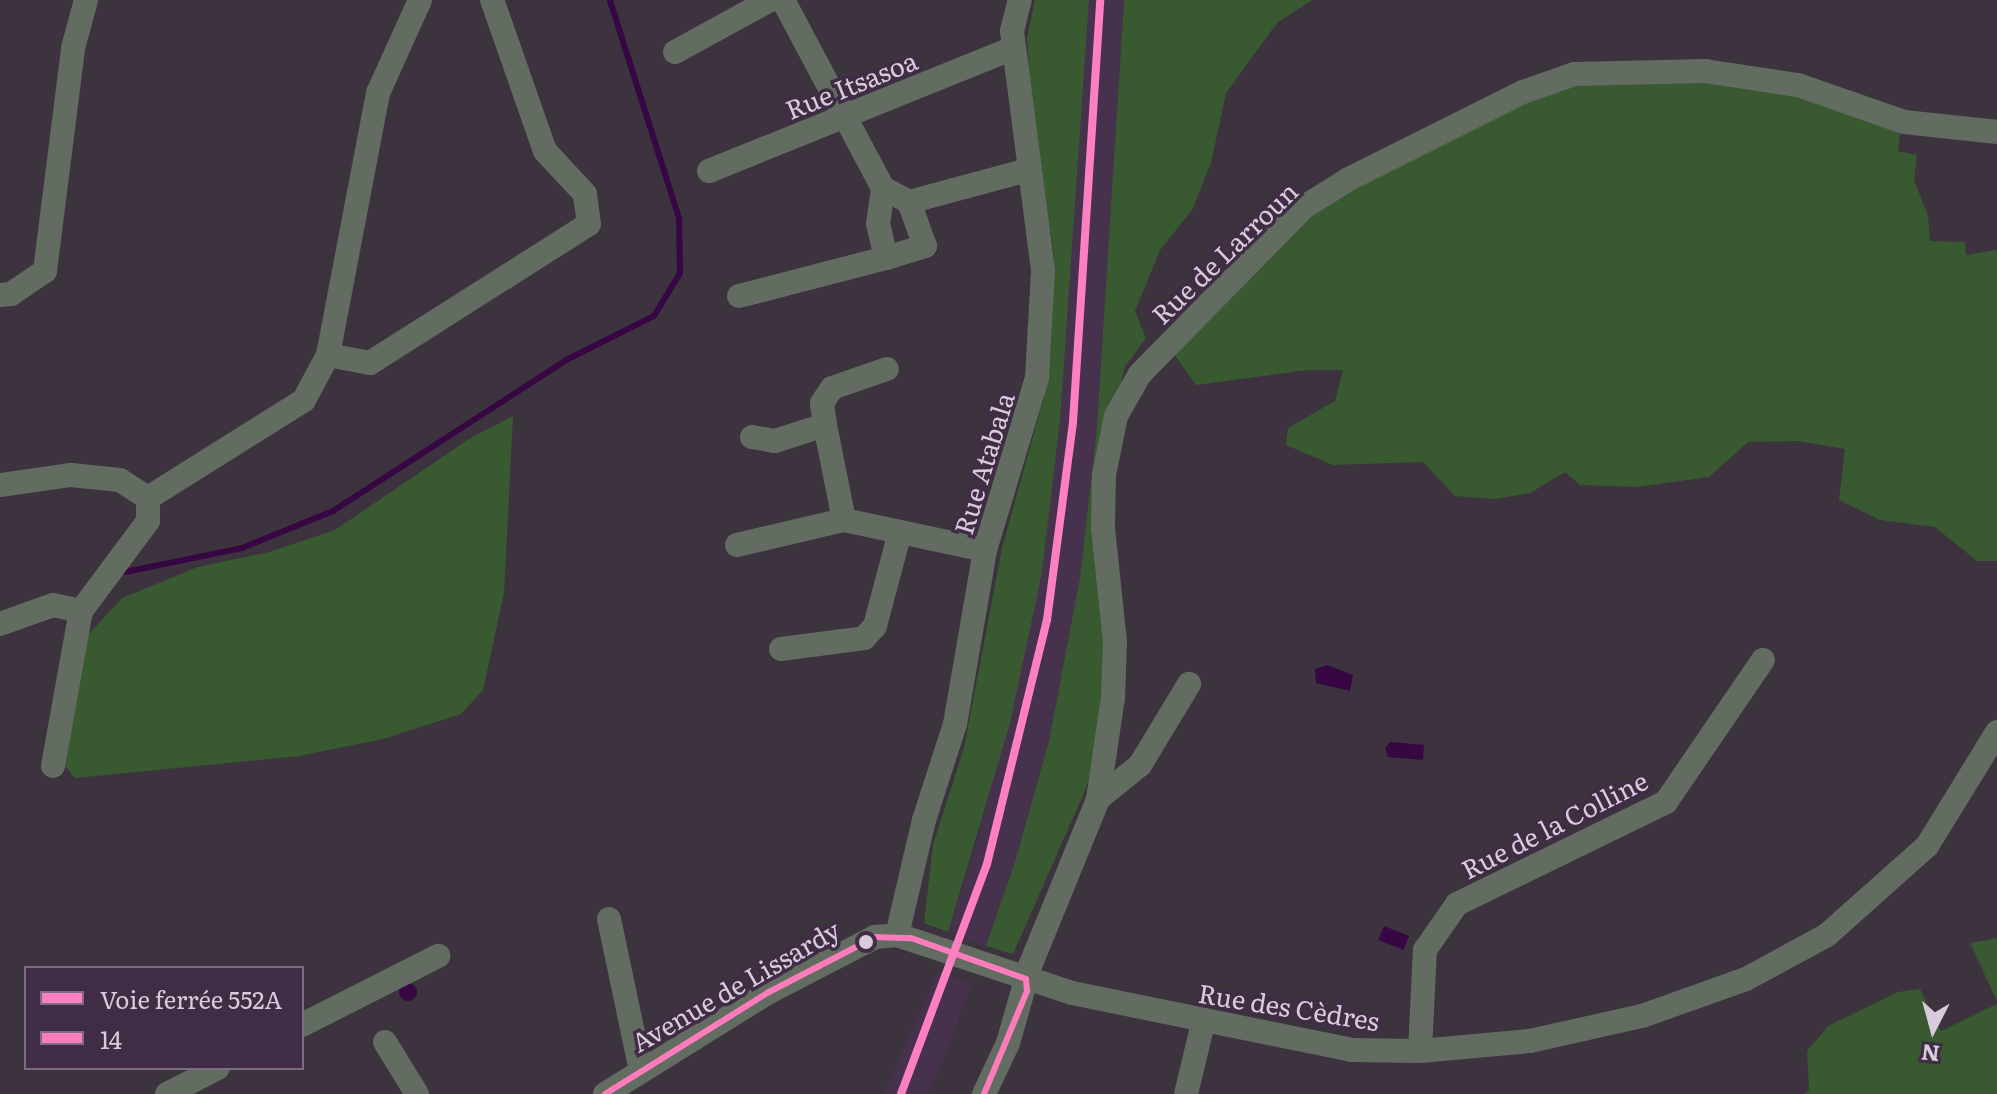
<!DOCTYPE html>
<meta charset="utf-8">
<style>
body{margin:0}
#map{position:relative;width:1997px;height:1094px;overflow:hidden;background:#3c333f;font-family:Literata,serif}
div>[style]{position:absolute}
.built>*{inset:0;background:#47324e}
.green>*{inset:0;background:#395a31}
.water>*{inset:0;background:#370744;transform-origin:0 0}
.round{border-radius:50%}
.stream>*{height:6px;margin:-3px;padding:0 3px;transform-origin:3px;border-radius:3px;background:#370744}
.minor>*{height:24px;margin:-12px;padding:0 12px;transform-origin:12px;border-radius:12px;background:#626c61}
.bus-1>*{height:6px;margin:-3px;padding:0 3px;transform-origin:3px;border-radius:3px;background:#fe7cbc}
.rail-1>*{height:8px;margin:-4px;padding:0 4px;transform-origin:4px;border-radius:4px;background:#ff80c2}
.dots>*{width:22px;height:22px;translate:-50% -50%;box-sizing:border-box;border:4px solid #402d45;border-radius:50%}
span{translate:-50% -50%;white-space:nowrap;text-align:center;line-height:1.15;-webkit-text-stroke:7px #402d45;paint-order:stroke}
.street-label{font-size:26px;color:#d8ccdc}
.legend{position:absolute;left:24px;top:966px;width:280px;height:104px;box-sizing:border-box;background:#402d45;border:2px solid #7d6d81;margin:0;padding:10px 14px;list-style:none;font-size:24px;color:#d8ccdc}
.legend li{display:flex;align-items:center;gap:16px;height:40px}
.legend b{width:40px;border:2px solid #7d6d81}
.north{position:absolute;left:1893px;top:990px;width:80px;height:80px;-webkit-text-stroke:6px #402d45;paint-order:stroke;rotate:186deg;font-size:22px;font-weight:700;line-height:32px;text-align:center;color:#d8ccdc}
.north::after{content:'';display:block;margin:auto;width:28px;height:36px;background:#d8ccdc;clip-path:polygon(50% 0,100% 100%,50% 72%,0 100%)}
</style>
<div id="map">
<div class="built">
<i style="clip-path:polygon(1089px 0,1124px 0,1097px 428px,1080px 578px,1049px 741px,1016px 859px,986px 946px,948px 932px,976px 846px,1042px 572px,1060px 421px)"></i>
<i style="clip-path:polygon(938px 971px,972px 984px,940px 1068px,928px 1094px,884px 1094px)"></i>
</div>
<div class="green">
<i style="clip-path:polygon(1035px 0,1089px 0,1060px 421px,1042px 572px,1010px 723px,948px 932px,924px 923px,933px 845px,964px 748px,1002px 548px,1043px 401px,1051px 351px,1054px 254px,1031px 115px,1027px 38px)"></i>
<i style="clip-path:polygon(1124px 0,1312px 0,1277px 23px,1226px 93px,1211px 163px,1192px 210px,1160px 250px,1135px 311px,1146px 338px,1124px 368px,1104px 475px,1113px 698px,1086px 788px,1013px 954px,986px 946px,1016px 859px,1049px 741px,1080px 578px,1097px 428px)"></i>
<i style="clip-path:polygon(1705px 71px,1883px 117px,1900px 135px,1898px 151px,1917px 155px,1914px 180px,1928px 216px,1930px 241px,1965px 242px,1966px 255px,1997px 250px,1997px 561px,1977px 561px,1935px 527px,1880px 520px,1839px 500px,1845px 449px,1798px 441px,1748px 442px,1709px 477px,1637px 487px,1580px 485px,1565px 472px,1530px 493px,1495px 499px,1455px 496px,1423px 462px,1333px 465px,1286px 445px,1288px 428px,1335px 401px,1343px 370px,1307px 370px,1196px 385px,1168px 346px,1304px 207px,1574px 74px)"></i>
<i style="clip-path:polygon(513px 416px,504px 593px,483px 690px,461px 714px,383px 739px,299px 756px,75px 778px,65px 766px,86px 637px,122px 598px,198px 567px,269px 552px,335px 530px,469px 439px)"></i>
<i style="clip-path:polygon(1997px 938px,1997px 1001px,1970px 943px)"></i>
<i style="clip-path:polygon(1920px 989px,1941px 1031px,1997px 1004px,1997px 1094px,1804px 1094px,1809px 1090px,1807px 1051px,1828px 1026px,1898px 992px)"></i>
</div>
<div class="water">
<i style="clip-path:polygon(1327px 665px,1353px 675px,1350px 691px,1316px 683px,1315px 669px)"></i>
<i style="clip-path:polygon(1390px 742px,1424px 745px,1423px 760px,1388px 757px,1385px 748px)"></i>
<i style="left:1384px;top:926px;width:27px;height:15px;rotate:22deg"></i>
<i class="round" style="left:399px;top:983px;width:18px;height:18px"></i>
</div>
<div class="stream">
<i style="left:125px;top:572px;width:119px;rotate:-11.6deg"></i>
<i style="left:242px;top:548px;width:98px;rotate:-22.1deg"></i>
<i style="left:333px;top:511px;width:278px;rotate:-32.9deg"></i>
<i style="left:566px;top:360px;width:98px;rotate:-26.6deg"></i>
<i style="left:654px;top:316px;width:50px;rotate:-58.8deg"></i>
<i style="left:680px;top:273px;width:55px;rotate:-91deg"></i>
<i style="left:679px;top:218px;width:229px;rotate:-107.6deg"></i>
</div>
<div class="minor">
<i style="left:783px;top:0;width:213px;rotate:62deg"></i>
<i style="left:675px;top:52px;width:108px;rotate:-28.7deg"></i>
<i style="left:709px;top:171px;width:328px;rotate:-22deg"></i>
<i style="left:886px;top:258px;width:41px;rotate:-17.1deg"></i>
<i style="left:925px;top:246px;width:47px;rotate:-110deg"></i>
<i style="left:0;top:295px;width:11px;rotate:-5deg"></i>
<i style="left:11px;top:294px;width:41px;rotate:-34.1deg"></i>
<i style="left:45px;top:271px;width:225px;rotate:-82.8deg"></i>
<i style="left:73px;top:48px;width:50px;rotate:-74.8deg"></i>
<i style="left:739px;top:296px;width:152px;rotate:-14.5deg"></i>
<i style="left:886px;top:258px;width:35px;rotate:-103deg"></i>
<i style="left:878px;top:224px;width:36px;rotate:-82deg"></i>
<i style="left:883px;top:188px;width:30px;rotate:28deg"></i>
<i style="left:909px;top:202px;width:123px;rotate:-15.1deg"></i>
<i style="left:328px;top:355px;width:43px;rotate:10.8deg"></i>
<i style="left:370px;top:363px;width:259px;rotate:-32.4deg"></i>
<i style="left:589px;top:224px;width:30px;rotate:-98deg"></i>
<i style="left:585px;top:194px;width:59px;rotate:-132.9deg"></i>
<i style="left:545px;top:151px;width:160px;rotate:-109.3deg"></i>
<i style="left:825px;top:425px;width:97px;rotate:78.7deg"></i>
<i style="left:752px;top:437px;width:23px;rotate:10deg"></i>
<i style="left:775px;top:441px;width:52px;rotate:-17.7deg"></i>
<i style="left:825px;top:425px;width:22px;rotate:-98deg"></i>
<i style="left:822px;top:403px;width:18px;rotate:-56deg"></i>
<i style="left:832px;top:388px;width:58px;rotate:-19.1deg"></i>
<i style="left:0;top:485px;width:72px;rotate:-8deg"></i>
<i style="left:71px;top:475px;width:49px;rotate:5.8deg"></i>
<i style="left:120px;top:480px;width:33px;rotate:33deg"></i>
<i style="left:148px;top:498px;width:184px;rotate:-32.1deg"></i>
<i style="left:304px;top:400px;width:51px;rotate:-61.9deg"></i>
<i style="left:328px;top:355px;width:267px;rotate:-79.2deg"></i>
<i style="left:378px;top:93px;width:102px;rotate:-65.7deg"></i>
<i style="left:737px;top:545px;width:110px;rotate:-13.2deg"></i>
<i style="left:844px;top:520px;width:144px;rotate:12deg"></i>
<i style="left:0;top:624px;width:56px;rotate:-19.7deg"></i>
<i style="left:53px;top:605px;width:29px;rotate:12deg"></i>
<i style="left:781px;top:649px;width:84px;rotate:-7.5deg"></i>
<i style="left:864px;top:638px;width:16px;rotate:-47deg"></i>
<i style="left:875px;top:626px;width:97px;rotate:-75.1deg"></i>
<i style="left:53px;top:766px;width:158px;rotate:-79.8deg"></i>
<i style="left:81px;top:611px;width:112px;rotate:-53.3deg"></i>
<i style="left:148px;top:521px;width:23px;rotate:-90deg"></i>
<i style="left:1098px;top:799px;width:54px;rotate:-39deg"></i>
<i style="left:1140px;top:765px;width:95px;rotate:-58.8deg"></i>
<i style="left:609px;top:919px;width:155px;rotate:78.1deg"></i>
<i style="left:897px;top:935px;width:118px;rotate:-76.8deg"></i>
<i style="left:924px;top:820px;width:101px;rotate:-72.1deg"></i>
<i style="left:955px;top:724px;width:177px;rotate:-80.2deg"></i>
<i style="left:985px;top:550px;width:180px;rotate:-73.2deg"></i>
<i style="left:1037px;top:378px;width:108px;rotate:-86.8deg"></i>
<i style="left:1043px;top:270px;width:241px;rotate:-97.4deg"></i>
<i style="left:1012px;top:31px;width:32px;rotate:-76deg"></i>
<i style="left:302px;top:1025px;width:153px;rotate:-26.9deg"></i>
<i style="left:385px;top:1042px;width:61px;rotate:58.4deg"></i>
<i style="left:1420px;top:1051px;width:101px;rotate:-87.2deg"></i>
<i style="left:1425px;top:950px;width:56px;rotate:-55.2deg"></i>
<i style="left:1457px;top:904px;width:233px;rotate:-26deg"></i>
<i style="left:1666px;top:802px;width:172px;rotate:-55.7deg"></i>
<i style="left:167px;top:1094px;width:57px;rotate:-27deg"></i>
<i style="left:605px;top:1094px;width:193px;rotate:-31.9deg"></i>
<i style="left:769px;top:992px;width:119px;rotate:-27.4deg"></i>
<i style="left:875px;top:937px;width:22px;rotate:-5deg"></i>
<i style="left:897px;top:935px;width:184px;rotate:18.3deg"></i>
<i style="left:1072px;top:993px;width:285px;rotate:11.5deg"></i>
<i style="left:1351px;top:1050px;width:69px;rotate:0.8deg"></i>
<i style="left:1420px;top:1051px;width:110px;rotate:-5.2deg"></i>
<i style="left:1530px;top:1041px;width:115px;rotate:-12.6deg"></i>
<i style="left:1642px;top:1016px;width:110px;rotate:-19.6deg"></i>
<i style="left:1746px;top:979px;width:92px;rotate:-28.5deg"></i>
<i style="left:1827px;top:935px;width:134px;rotate:-41.7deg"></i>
<i style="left:1927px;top:846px;width:134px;rotate:-58.4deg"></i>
<i style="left:984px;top:1094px;width:56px;rotate:-64.8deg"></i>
<i style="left:1008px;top:1043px;width:80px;rotate:-74.1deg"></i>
<i style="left:1030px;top:966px;width:180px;rotate:-67.8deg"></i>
<i style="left:1098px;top:799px;width:102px;rotate:-81.6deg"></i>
<i style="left:1113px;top:698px;width:56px;rotate:-88deg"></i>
<i style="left:1115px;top:642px;width:116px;rotate:-96deg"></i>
<i style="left:1103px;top:527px;width:52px;rotate:-88.9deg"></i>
<i style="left:1104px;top:475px;width:60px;rotate:-78.5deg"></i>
<i style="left:1116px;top:416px;width:48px;rotate:-60.3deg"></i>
<i style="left:1140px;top:374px;width:234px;rotate:-45.5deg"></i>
<i style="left:1304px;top:207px;width:53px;rotate:-31.9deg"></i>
<i style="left:1349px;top:179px;width:195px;rotate:-26.6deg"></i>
<i style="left:1523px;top:92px;width:54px;rotate:-19.4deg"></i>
<i style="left:1574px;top:74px;width:131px;rotate:-1.3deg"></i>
<i style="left:1705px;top:71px;width:94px;rotate:8.6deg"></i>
<i style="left:1798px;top:85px;width:112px;rotate:19.2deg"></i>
<i style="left:1904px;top:122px;width:94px;rotate:6.1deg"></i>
<i style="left:1186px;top:1094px;width:73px;rotate:-76.5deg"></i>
</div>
<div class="bus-1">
<i style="left:605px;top:1094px;width:193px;rotate:-31.9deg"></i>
<i style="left:769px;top:992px;width:119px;rotate:-27.4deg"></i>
<i style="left:875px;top:937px;width:36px;rotate:2deg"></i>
<i style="left:911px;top:938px;width:122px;rotate:19.6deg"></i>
<i style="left:984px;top:1094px;width:112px;rotate:-67.3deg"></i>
<i style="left:1027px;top:991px;width:12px;rotate:-95deg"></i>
</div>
<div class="rail-1">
<i style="left:901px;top:1094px;width:246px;rotate:-69.5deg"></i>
<i style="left:987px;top:864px;width:251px;rotate:-76.2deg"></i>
<i style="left:1047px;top:620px;width:200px;rotate:-82.5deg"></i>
<i style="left:1073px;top:422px;width:423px;rotate:-86.3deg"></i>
</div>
<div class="dots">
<i style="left:866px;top:942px;background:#d8ccdc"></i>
</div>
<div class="street-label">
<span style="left:851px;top:84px;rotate:-22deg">Rue Itsasoa</span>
<span style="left:1224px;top:252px;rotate:-44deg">Rue de Larroun</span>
<span style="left:983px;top:463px;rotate:-73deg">Rue Atabala</span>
<span style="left:1554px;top:824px;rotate:-27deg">Rue de la Colline</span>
<span style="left:735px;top:985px;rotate:-30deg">Avenue de Lissardy</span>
<span style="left:1289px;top:1006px;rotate:9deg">Rue des Cèdres</span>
</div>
<ul class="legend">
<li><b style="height:10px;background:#ff80c2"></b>Voie ferrée 552A</li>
<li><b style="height:10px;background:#fe7cbc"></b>14</li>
</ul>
<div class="north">N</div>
</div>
